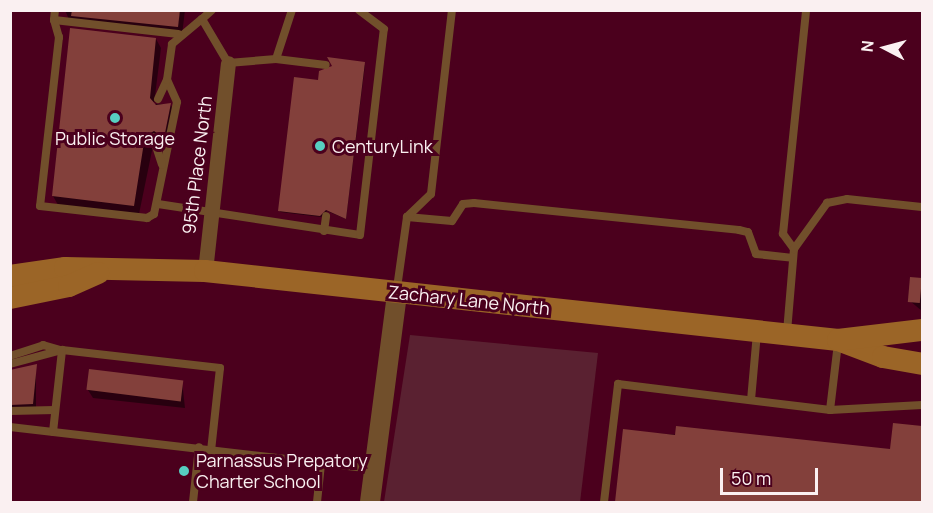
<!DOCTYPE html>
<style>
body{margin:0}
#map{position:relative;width:933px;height:513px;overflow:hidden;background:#4b001d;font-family:Manrope,sans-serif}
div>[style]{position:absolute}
.green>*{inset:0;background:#5a2131}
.shadow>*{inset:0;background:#0007}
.building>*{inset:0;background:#83403b;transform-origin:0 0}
.service>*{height:8px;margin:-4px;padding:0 4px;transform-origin:4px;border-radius:4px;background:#714f2b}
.minor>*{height:15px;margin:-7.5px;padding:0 7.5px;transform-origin:7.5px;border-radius:7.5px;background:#714f2b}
.tertiary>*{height:20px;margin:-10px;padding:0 10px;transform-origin:10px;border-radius:10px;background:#714f2b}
.secondary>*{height:22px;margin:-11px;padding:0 11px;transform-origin:11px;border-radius:11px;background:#9b6527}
.dots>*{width:16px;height:16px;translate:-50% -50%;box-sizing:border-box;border:3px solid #4b001d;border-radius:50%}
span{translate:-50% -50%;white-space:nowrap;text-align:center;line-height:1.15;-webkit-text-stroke:6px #4b001d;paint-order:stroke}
.poi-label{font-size:18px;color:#faf0f1}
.left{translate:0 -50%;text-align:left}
.street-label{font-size:18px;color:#faf0f1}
.frame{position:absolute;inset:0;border:12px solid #faf0f1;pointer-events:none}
.north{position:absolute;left:855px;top:18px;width:60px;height:60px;-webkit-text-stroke:4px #4b001d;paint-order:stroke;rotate:276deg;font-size:16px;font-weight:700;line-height:24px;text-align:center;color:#faf0f1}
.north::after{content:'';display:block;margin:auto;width:21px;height:27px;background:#faf0f1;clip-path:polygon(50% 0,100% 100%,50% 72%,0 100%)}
.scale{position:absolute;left:720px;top:468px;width:98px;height:27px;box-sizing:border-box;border:3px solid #faf0f1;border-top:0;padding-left:8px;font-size:18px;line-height:21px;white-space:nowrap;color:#faf0f1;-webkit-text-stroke:4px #4b001d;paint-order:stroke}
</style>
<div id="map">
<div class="green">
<i style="clip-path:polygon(410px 335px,598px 353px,580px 502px,384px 502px)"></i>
</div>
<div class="shadow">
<i style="clip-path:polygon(65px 10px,185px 10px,182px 35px,70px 22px)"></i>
<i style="clip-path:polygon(156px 39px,161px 48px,154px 104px,170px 104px,175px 113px,168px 146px,154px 141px,139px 214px,58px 205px,53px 196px)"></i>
<i style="clip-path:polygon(365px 65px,346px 219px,327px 211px,321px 217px,280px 212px,319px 82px)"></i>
<i style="clip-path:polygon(912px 279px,922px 280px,922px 311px,910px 301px)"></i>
<i style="clip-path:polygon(36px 366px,36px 411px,10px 410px,10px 372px)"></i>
<i style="clip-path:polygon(182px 381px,185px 408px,93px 398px,88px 390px)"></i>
<i style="clip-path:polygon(894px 425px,922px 427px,922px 502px,616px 502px,624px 431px,891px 450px)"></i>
</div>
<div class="building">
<i style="clip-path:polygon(72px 10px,180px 10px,178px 27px,71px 16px)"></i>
<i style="clip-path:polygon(70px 28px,156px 38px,150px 98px,156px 105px,171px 103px,164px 138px,154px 131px,145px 136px,134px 206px,52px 196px)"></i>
<i style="clip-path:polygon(327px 57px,365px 62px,346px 219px,326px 210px,320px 216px,278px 211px,294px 77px,318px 80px,319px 71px,332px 66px)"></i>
<i style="left:910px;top:277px;width:12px;height:25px;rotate:5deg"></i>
<i style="clip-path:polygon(37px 364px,33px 404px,10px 405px,10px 370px)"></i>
<i style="left:89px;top:369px;width:95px;height:21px;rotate:7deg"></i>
<i style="clip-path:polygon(893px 423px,922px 426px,922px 502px,615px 502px,623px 429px,675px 435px,676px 426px,890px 449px)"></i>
</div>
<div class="service">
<i style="left:55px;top:10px;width:10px;rotate:96deg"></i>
<i style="left:54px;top:20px;width:125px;rotate:6.4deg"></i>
<i style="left:212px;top:10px;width:13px;rotate:138deg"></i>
<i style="left:202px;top:19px;width:51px;rotate:59.4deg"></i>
<i style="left:228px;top:63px;width:48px;rotate:-4.8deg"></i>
<i style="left:276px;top:59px;width:50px;rotate:6.8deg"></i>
<i style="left:54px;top:20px;width:18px;rotate:74deg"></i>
<i style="left:59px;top:37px;width:170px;rotate:96.4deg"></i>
<i style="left:40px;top:206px;width:108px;rotate:6.4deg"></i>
<i style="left:147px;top:218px;width:8px;rotate:-30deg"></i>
<i style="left:154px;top:214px;width:114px;rotate:-78.4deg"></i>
<i style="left:177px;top:102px;width:24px;rotate:-114deg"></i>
<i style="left:276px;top:59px;width:52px;rotate:-71.9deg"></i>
<i style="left:158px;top:99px;width:21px;rotate:-65deg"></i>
<i style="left:167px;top:80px;width:36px;rotate:-82deg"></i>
<i style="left:172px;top:44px;width:39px;rotate:-40deg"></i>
<i style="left:153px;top:137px;width:29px;rotate:72deg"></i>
<i style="left:158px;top:204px;width:204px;rotate:8.7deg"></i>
<i style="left:360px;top:235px;width:207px;rotate:-83.4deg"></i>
<i style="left:384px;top:29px;width:31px;rotate:-143deg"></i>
<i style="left:407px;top:217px;width:45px;rotate:5.1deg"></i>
<i style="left:452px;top:221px;width:20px;rotate:-57deg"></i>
<i style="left:463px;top:204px;width:11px;rotate:-5deg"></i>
<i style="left:474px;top:203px;width:266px;rotate:5.8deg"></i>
<i style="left:739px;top:230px;width:9px;rotate:13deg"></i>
<i style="left:748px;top:232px;width:23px;rotate:70deg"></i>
<i style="left:756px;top:254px;width:37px;rotate:6deg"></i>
<i style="left:324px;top:231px;width:15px;rotate:-82deg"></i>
<i style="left:794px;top:249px;width:19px;rotate:-126deg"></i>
<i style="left:783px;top:234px;width:225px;rotate:-84.1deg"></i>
<i style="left:397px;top:288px;width:72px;rotate:-82deg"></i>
<i style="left:407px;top:217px;width:33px;rotate:-44deg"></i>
<i style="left:431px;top:194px;width:185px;rotate:-83.5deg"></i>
<i style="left:787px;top:332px;width:83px;rotate:-85.2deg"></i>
<i style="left:794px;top:249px;width:57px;rotate:-54.3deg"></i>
<i style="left:827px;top:203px;width:20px;rotate:-11deg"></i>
<i style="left:847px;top:199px;width:75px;rotate:6.1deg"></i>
<i style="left:10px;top:356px;width:35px;rotate:-18deg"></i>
<i style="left:43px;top:345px;width:19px;rotate:16deg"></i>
<i style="left:10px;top:364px;width:54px;rotate:-15.1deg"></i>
<i style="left:62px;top:350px;width:159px;rotate:6.5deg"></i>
<i style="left:220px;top:368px;width:83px;rotate:96.2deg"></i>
<i style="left:751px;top:400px;width:67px;rotate:-84.9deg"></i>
<i style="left:830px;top:410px;width:67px;rotate:-83.2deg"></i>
<i style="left:10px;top:411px;width:45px;rotate:-1.3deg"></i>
<i style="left:10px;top:427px;width:366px;rotate:6.6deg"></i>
<i style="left:53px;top:432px;width:82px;rotate:-83.7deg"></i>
<i style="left:193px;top:502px;width:55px;rotate:-83.8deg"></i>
<i style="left:317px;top:502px;width:39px;rotate:-84deg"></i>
<i style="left:604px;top:502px;width:119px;rotate:-83.2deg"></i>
<i style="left:618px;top:384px;width:214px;rotate:7deg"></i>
<i style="left:830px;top:410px;width:92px;rotate:-3.1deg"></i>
</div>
<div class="minor">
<i style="left:205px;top:271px;width:209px;rotate:-83.7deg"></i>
</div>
<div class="tertiary">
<i style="left:370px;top:502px;width:211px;rotate:-82.6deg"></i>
</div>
<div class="secondary">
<i style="left:10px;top:276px;width:56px;rotate:-8.3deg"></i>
<i style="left:65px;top:268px;width:140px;rotate:1.2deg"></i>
<i style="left:205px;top:271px;width:637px;rotate:6.22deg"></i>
<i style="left:838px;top:340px;width:48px;rotate:20.7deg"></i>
<i style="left:883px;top:357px;width:40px;rotate:10deg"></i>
<i style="left:10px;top:298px;width:60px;rotate:-11.5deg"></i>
<i style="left:69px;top:286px;width:32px;rotate:-24deg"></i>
<i style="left:838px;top:340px;width:85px;rotate:-6.8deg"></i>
</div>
<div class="dots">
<i style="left:115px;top:118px;background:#57cec1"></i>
<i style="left:320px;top:146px;background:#57cec1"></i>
<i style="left:184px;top:471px;background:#57cec1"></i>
</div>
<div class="poi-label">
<span style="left:115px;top:138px">Public Storage</span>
<span class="left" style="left:332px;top:146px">CenturyLink</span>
<span class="left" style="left:196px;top:471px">Parnassus Prepatory<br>Charter School</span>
</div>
<div class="street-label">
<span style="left:197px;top:165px;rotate:-83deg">95th Place North</span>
<span style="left:469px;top:300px;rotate:6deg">Zachary Lane North</span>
</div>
<div class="frame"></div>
<div class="north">N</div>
<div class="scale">50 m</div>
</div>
